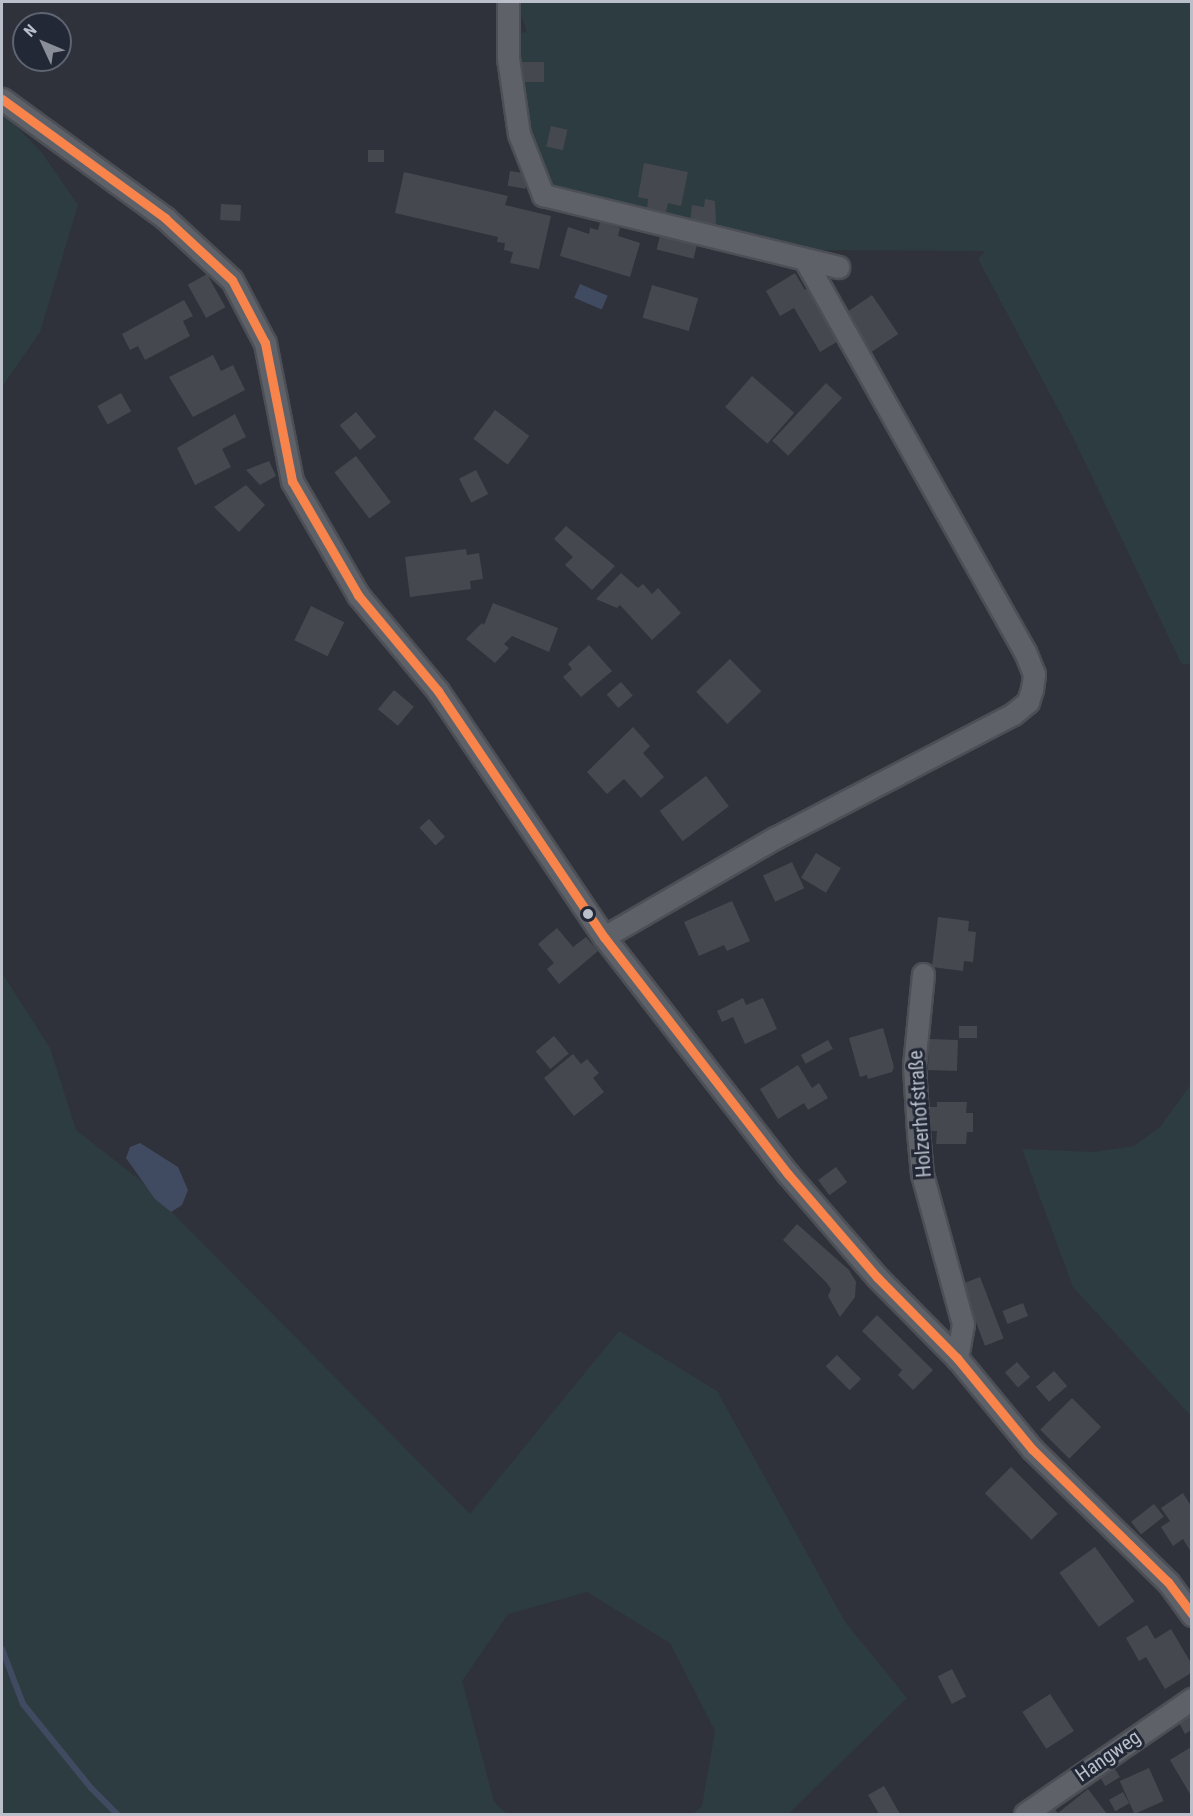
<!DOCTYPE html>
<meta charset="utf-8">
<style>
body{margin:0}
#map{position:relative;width:1193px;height:1816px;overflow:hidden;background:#2f323a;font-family:"Roboto Condensed",sans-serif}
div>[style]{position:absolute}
.green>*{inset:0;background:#2d3c40}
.water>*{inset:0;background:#404b62;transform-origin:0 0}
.stream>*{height:6px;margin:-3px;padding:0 3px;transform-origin:3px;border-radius:3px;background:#404b62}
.building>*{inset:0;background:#45484f;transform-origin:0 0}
.roads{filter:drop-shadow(2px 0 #4c4f55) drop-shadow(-2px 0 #4c4f55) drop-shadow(0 2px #4c4f55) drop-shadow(0 -2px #4c4f55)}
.minor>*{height:21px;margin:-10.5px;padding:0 10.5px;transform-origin:10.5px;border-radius:10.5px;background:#5f6168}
.bus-1>*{height:9px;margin:-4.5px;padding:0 4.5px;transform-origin:4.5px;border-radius:4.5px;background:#f8844c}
.dots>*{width:16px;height:16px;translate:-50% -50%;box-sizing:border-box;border:3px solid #222835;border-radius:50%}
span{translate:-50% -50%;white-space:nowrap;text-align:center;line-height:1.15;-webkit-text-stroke:6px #222835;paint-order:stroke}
.street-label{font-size:20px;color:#babfca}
.frame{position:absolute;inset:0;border:3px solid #babfca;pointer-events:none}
.north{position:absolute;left:12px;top:12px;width:60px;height:60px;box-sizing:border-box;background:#222835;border:2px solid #5f6471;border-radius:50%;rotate:314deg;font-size:16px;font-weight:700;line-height:24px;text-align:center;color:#babfca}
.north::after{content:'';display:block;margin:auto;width:21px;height:27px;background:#898e98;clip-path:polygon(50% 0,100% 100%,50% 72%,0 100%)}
</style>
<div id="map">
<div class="green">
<i style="clip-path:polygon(517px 2px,1191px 2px,1191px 663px,1182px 665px,1073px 437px,978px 259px,985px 251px,816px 250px,559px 192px,542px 177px,526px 147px,511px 34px,527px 32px)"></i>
<i style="clip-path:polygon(2px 111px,42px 153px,78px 205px,40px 332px,2px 387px)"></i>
<i style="clip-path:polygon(2px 973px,50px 1048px,76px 1130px,141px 1181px,470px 1514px,619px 1331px,717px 1391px,845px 1622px,907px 1698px,788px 1814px,693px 1814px,702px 1806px,715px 1731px,670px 1643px,587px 1592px,508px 1614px,462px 1681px,494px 1802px,507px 1814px,2px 1814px)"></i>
<i style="clip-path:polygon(1191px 1084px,1190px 1202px,1191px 1416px,1073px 1287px,1022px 1149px,1094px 1152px,1134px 1146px,1160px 1127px)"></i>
</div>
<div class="water">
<i style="left:580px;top:284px;width:30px;height:15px;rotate:23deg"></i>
<i style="clip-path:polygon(140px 1143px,178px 1167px,188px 1190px,182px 1205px,171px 1212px,155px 1199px,126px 1158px,130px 1147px)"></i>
</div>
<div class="stream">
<i style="left:2px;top:1649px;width:59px;rotate:69.1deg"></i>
<i style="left:23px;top:1704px;width:108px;rotate:51deg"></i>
<i style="left:91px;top:1788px;width:37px;rotate:45deg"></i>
</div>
<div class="building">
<i style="left:522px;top:62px;width:22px;height:20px"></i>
<i style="left:551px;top:126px;width:17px;height:21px;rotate:13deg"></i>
<i style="left:384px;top:150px;width:12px;height:16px;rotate:90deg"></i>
<i style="clip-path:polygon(644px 163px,688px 172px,681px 206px,668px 203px,666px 212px,647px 209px,648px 199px,638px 197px)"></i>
<i style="left:510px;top:171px;width:18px;height:15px;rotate:9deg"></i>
<i style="clip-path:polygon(404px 172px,508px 196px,505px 205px,551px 216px,539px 269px,510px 263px,513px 252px,504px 250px,505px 243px,497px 242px,498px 237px,395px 213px)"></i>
<i style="clip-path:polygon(705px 199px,715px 201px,716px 224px,690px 222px,692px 205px,704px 207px)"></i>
<i style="left:221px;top:204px;width:20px;height:16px;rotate:3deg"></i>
<i style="clip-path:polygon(600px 222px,620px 228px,618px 236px,640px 243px,630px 277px,560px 256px,568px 227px,589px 234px,590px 228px,598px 230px)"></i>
<i style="left:661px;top:232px;width:38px;height:18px;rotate:14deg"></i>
<i style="clip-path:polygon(795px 273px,805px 290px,809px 287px,840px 340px,820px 352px,794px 308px,780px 316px,766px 291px)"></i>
<i style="left:207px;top:274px;width:38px;height:22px;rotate:61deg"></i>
<i style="left:652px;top:285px;width:48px;height:34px;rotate:16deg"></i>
<i style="left:872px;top:295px;width:47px;height:32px;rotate:56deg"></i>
<i style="clip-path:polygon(184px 300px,193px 316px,183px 321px,190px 336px,145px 360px,138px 346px,130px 350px,122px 334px)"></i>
<i style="clip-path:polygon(213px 355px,221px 371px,233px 365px,245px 390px,193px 417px,169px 377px)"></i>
<i style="left:752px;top:376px;width:56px;height:41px;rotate:41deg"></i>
<i style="left:826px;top:383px;width:22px;height:79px;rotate:43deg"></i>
<i style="left:121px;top:393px;width:21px;height:27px;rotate:61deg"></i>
<i style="left:495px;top:410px;width:43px;height:36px;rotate:37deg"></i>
<i style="left:356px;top:412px;width:32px;height:21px;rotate:51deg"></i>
<i style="clip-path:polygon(235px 414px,246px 437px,222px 449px,231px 467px,195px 485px,177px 448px)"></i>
<i style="left:356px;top:456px;width:58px;height:27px;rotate:53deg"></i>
<i style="clip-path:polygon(269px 461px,276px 476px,260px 485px,246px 470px)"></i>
<i style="left:476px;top:470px;width:27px;height:19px;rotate:63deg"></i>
<i style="clip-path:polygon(246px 485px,265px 505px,239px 532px,214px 507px)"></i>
<i style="clip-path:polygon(566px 526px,615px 566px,592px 590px,565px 565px,573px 557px,554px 539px)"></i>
<i style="clip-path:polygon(466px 549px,467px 555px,479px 553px,483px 579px,470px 581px,471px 589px,410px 597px,405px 557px)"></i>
<i style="clip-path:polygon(621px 573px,638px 588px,643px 584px,652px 594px,658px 588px,681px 613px,652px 640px,620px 605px,617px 608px,596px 599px)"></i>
<i style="clip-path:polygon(493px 603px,558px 628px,549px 652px,512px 636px,504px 644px,509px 648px,495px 663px,466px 639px,482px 623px,484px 625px)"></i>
<i style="left:311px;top:606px;width:37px;height:38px;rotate:26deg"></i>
<i style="clip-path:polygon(589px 645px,612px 671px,581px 697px,563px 677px,572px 669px,568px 664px)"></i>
<i style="left:730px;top:659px;width:45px;height:47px;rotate:46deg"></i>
<i style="left:621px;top:682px;width:18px;height:19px;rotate:49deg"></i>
<i style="left:394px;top:690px;width:26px;height:25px;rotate:40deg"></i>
<i style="clip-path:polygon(633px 727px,650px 746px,643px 753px,664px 777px,641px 798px,624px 779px,607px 794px,587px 772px)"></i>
<i style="left:706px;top:776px;width:38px;height:58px;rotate:53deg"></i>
<i style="left:429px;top:819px;width:24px;height:13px;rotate:48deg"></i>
<i style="left:816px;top:853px;width:29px;height:29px;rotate:31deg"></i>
<i style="left:792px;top:862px;width:29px;height:32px;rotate:65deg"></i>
<i style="clip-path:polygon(732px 901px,750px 941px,727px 951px,724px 945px,699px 956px,684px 922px)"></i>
<i style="clip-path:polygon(938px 917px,969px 921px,968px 931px,976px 932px,973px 962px,964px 961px,963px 971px,932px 967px)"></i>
<i style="clip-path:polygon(557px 928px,573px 947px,586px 937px,598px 951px,559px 984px,547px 969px,554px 963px,538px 944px)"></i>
<i style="clip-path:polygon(743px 998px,746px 1005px,763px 998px,777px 1029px,745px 1044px,733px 1017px,722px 1022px,717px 1011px)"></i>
<i style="left:959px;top:1026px;width:18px;height:12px"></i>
<i style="clip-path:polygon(883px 1028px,894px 1067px,892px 1072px,868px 1079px,867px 1075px,860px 1077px,849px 1038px)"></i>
<i style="left:554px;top:1036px;width:23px;height:24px;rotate:50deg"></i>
<i style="left:929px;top:1039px;width:29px;height:31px;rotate:2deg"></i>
<i style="left:828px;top:1040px;width:10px;height:31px;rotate:61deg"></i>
<i style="clip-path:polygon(573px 1054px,581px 1064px,587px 1059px,599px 1073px,593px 1078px,604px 1092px,574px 1116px,544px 1078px)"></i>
<i style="clip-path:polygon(798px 1065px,812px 1088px,819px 1083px,828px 1098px,808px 1110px,804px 1103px,778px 1119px,760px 1089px)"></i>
<i style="clip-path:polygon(937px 1102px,967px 1102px,966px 1113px,973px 1113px,973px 1132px,967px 1132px,966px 1144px,936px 1144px,937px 1131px,927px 1131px,927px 1107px,937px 1107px)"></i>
<i style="left:836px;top:1167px;width:19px;height:22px;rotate:54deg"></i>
<i style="clip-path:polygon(797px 1224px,849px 1270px,856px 1282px,855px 1297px,840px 1317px,828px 1296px,831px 1289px,826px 1282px,783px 1240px)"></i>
<i style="left:980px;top:1277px;width:66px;height:20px;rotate:69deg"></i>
<i style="left:1023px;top:1303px;width:14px;height:22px;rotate:69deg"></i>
<i style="clip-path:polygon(877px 1315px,933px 1370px,913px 1390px,898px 1375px,902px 1370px,862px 1331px)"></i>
<i style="left:837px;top:1355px;width:34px;height:16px;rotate:45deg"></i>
<i style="left:1017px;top:1362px;width:20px;height:16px;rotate:49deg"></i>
<i style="left:1054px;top:1371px;width:20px;height:24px;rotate:49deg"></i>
<i style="left:1072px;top:1398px;width:41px;height:45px;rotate:45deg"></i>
<i style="left:1011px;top:1467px;width:66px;height:37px;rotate:45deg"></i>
<i style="clip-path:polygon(1183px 1493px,1191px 1506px,1191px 1552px,1183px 1539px,1173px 1546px,1161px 1527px,1170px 1521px,1161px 1508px)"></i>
<i style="left:1154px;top:1504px;width:16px;height:29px;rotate:52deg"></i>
<i style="left:1095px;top:1547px;width:67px;height:44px;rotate:54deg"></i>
<i style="clip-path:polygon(1147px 1625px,1155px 1639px,1171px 1629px,1191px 1663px,1191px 1673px,1165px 1689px,1146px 1657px,1139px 1661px,1126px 1638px)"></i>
<i style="left:952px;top:1669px;width:31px;height:16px;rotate:63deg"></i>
<i style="left:1050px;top:1694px;width:44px;height:33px;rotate:57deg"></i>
<i style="clip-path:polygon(1191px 1713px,1191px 1730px,1185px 1734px,1178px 1721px)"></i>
<i style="clip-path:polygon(1191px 1741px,1191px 1793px,1190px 1794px,1170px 1760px,1191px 1747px)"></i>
<i style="left:1113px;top:1766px;width:13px;height:17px;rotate:58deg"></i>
<i style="left:1149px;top:1768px;width:36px;height:32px;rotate:66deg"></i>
<i style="clip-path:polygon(884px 1786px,900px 1814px,879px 1814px,868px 1795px)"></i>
<i style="clip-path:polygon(1088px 1789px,1107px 1814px,1043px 1814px,1053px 1807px,1058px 1813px)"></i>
<i style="left:1123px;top:1792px;width:13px;height:16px;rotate:61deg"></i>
</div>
<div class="roads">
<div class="minor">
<i style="left:508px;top:2px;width:56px;rotate:90deg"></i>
<i style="left:508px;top:58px;width:77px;rotate:81.8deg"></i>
<i style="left:519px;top:134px;width:66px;rotate:68.5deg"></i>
<i style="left:543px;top:195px;width:304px;rotate:13.7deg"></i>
<i style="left:2px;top:99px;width:202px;rotate:36.1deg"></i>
<i style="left:165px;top:218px;width:91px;rotate:42.8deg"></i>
<i style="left:232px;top:280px;width:71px;rotate:62.4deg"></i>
<i style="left:265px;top:343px;width:141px;rotate:78.9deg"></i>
<i style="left:292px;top:481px;width:132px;rotate:59.9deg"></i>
<i style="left:358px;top:595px;width:125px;rotate:50.2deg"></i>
<i style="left:438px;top:691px;width:297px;rotate:56deg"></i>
<i style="left:604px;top:937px;width:300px;rotate:52.2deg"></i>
<i style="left:788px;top:1174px;width:136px;rotate:49.2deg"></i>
<i style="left:877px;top:1277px;width:114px;rotate:45.4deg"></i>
<i style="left:957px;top:1358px;width:118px;rotate:50.5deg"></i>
<i style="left:1032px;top:1449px;width:190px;rotate:44.4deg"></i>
<i style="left:1168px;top:1582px;width:41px;rotate:54deg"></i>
<i style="left:604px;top:937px;width:198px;rotate:-30.1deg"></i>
<i style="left:775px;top:838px;width:268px;rotate:-27.5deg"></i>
<i style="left:1013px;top:714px;width:19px;rotate:-39deg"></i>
<i style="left:1028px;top:702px;width:14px;rotate:-73deg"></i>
<i style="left:1032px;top:689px;width:15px;rotate:-82deg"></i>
<i style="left:1034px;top:674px;width:24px;rotate:-112deg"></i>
<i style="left:1025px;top:652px;width:447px;rotate:-119.3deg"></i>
<i style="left:923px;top:974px;width:92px;rotate:95.6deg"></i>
<i style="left:914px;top:1066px;width:66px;rotate:86.5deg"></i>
<i style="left:918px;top:1132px;width:42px;rotate:84.6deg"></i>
<i style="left:922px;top:1174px;width:156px;rotate:74.7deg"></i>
<i style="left:963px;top:1324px;width:35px;rotate:100deg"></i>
<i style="left:1025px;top:1814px;width:203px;rotate:-34.6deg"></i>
</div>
</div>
<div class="bus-1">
<i style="left:2px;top:99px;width:202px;rotate:36.1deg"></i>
<i style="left:165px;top:218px;width:91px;rotate:42.8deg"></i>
<i style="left:232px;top:280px;width:71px;rotate:62.4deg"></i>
<i style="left:265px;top:343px;width:141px;rotate:78.9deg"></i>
<i style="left:292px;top:481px;width:132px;rotate:59.9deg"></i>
<i style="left:358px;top:595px;width:125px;rotate:50.2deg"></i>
<i style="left:438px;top:691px;width:297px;rotate:56deg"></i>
<i style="left:604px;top:937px;width:300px;rotate:52.2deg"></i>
<i style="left:788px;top:1174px;width:136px;rotate:49.2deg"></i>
<i style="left:877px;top:1277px;width:114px;rotate:45.4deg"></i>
<i style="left:957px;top:1358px;width:118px;rotate:50.5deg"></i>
<i style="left:1032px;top:1449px;width:190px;rotate:44.4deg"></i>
<i style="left:1168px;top:1582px;width:40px;rotate:53deg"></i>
</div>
<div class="dots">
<i style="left:588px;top:914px;background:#babfca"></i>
</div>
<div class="street-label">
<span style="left:920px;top:1114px;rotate:-94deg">Holzerhofstraße</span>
<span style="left:1108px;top:1756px;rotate:-35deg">Hangweg</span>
</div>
<div class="frame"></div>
<div class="north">N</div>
</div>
